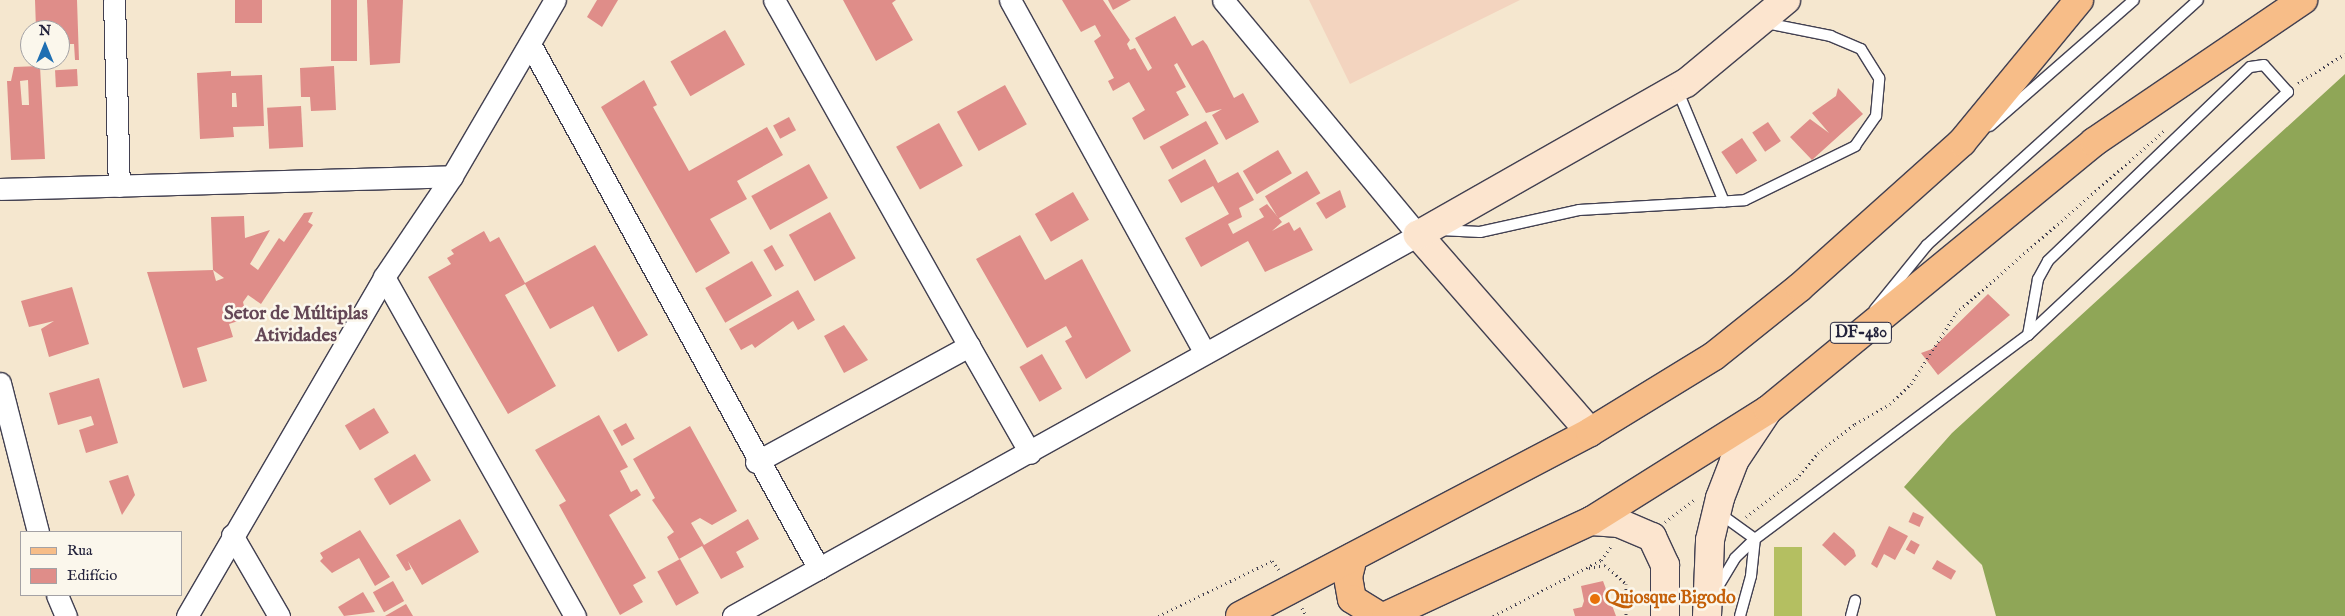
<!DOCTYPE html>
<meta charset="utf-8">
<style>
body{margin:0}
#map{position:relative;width:2345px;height:616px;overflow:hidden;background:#f5e7cf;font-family:"IM FELL English",serif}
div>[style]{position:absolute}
.built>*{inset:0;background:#f3d4bf}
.green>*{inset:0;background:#b4bf61;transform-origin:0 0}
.forest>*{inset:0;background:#8fa657}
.building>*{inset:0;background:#df8d89;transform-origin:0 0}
.path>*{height:3px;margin-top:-1.5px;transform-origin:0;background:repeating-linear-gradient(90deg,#424051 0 1px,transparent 0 5px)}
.roads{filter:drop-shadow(1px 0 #424051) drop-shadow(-1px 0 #424051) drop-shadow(0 1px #424051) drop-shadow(0 -1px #424051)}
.lane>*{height:10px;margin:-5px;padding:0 5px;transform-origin:5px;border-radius:5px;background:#fff}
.street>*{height:21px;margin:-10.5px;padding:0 10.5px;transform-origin:10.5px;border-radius:10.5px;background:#fff}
.secondary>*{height:28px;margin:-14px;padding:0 14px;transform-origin:14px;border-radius:14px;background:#fce5cf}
.primary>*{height:28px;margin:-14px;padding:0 14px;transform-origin:14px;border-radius:14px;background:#f7bd88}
.dots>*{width:14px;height:14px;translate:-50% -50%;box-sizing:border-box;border:2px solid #fbf7ec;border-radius:50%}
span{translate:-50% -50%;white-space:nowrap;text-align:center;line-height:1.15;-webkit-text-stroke:5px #fbf7ec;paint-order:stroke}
.shield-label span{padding:1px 4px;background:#fbf7ec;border:1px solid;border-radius:4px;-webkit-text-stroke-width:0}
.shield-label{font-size:16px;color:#22223b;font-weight:700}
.food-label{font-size:18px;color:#c56008;font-weight:700}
.left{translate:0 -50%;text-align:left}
.neighbourhood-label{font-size:19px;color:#644756;font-weight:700}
.legend{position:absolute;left:20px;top:531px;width:162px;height:65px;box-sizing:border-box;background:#fbf7ec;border:1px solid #a4a2a5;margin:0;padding:6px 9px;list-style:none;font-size:15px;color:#22223b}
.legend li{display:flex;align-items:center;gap:10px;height:25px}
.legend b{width:25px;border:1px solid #a4a2a5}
.north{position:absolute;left:20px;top:20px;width:50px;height:50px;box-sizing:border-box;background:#fbf7ec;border:1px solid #a4a2a5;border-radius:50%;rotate:0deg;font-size:14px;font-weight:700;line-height:20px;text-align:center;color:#22223b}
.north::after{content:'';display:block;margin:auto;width:18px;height:22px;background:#1f6fb2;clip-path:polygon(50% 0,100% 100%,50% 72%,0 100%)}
</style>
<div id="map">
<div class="built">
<i style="clip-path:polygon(1309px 0,1520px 0,1350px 84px)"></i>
</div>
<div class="green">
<i style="left:1774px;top:547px;width:28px;height:69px"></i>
</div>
<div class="forest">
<i style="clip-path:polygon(2345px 74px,2345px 616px,1996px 616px,1982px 565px,1904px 487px,1952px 433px)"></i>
</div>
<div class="building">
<i style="clip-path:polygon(35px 0,77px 0,79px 60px,75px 60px,74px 44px,60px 44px,60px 30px,36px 29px)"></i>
<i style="left:235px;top:0;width:27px;height:23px"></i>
<i style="left:331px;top:0;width:26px;height:61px"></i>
<i style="clip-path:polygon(367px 0,403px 0,400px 63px,370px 65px)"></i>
<i style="clip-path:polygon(597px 0,618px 0,602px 27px,587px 17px)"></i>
<i style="clip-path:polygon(843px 0,896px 0,892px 3px,913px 40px,876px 61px)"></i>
<i style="clip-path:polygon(1062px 0,1103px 0,1130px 40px,1127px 44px,1130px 50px,1135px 48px,1148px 71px,1152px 68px,1135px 38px,1175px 16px,1192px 46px,1203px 40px,1207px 45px,1234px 98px,1243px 93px,1259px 122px,1226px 140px,1212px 115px,1222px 109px,1206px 113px,1177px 63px,1174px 65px,1186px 87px,1176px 92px,1189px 115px,1144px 140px,1132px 118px,1145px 110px,1129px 82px,1113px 91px,1108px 81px,1114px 78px,1094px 41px,1105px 33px,1101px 36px,1095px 25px,1081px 32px)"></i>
<i style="clip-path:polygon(1108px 0,1131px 0,1113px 10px)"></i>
<i style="left:725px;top:30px;width:40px;height:63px;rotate:60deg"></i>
<i style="clip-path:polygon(evenodd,40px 66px,45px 159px,11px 160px,7px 81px,11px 81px,14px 67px,40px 66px,28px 80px,29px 105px,22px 105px,20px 81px,28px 80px)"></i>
<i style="clip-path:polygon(334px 66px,336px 110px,311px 111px,310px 97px,301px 97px,300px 68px)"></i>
<i style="left:77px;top:69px;width:17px;height:22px;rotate:87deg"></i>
<i style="clip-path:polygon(evenodd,231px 71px,231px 76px,262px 75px,264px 126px,233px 127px,234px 137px,200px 139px,197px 73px,231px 71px,232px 93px,236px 93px,237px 107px,232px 107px,232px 93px)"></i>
<i style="clip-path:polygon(644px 80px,657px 105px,653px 107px,689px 171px,767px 127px,783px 155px,737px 181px,747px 199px,710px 219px,730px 253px,696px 273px,601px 107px)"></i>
<i style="left:1005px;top:85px;width:45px;height:55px;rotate:61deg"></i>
<i style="clip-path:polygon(1838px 88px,1863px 114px,1812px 160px,1790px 137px,1810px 119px,1829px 133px,1812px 113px,1836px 96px)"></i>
<i style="left:301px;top:106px;width:41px;height:34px;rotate:87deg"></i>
<i style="left:789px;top:117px;width:15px;height:18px;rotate:62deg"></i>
<i style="left:1206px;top:121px;width:26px;height:53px;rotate:61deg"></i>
<i style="left:1768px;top:122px;width:23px;height:19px;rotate:56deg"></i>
<i style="left:939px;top:123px;width:49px;height:49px;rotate:61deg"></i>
<i style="left:1742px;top:138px;width:27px;height:25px;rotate:56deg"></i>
<i style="left:1278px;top:150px;width:27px;height:41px;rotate:59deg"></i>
<i style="clip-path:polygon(1205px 159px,1218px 183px,1238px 172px,1254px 200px,1239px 208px,1242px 217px,1228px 224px,1233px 234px,1264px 217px,1259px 209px,1267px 204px,1282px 222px,1272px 231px,1289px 222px,1294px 231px,1300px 227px,1313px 250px,1265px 272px,1248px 241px,1201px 267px,1185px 238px,1229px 214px,1213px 186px,1181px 203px,1168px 180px)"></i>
<i style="left:809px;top:164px;width:39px;height:66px;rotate:61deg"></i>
<i style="left:1307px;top:171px;width:26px;height:49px;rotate:59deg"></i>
<i style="clip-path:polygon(1340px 190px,1346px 207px,1326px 219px,1316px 203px)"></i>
<i style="left:1073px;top:192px;width:32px;height:44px;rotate:60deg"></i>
<i style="clip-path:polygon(313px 212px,308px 222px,313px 225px,261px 304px,248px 295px,243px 302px,247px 318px,229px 324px,233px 337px,197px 348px,207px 381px,183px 388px,147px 272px,213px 270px,216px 281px,224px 278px,213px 270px,211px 217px,244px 216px,245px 238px,270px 230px,250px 264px,258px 270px,279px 238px,284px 242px,304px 213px)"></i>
<i style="left:830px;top:212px;width:53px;height:47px;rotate:61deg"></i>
<i style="clip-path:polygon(484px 231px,490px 242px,499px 237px,525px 283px,595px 245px,648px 335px,618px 352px,593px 306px,550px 329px,525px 284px,505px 295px,556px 386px,508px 414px,428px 277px,451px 264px,447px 258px,454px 254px,451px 250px)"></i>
<i style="clip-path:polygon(1020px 235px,1045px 280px,1082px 259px,1131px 351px,1086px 379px,1065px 341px,1072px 337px,1066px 326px,1027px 348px,976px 259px)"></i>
<i style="left:772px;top:245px;width:24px;height:10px;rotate:60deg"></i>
<i style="left:752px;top:261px;width:40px;height:54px;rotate:60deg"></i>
<i style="clip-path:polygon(72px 287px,89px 344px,49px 357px,41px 329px,54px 321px,29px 327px,21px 301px)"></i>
<i style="clip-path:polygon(798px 290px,815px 320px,798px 330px,793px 321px,755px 348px,752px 344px,741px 350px,729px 329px)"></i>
<i style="clip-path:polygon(1988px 294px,2010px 315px,1938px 375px,1921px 353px,1932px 349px)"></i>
<i style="clip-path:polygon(844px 325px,868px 360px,844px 373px,824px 336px)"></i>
<i style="left:1042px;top:354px;width:40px;height:26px;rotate:60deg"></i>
<i style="clip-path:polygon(99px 378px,118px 443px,86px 453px,79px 430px,94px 425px,91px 416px,58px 425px,49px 393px)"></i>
<i style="left:374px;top:408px;width:29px;height:34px;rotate:59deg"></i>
<i style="clip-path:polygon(599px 415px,628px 467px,620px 471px,631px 492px,637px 489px,641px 495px,609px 515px,646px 578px,633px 585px,643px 602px,620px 615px,559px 505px,566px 501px,535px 450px)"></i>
<i style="left:626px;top:423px;width:18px;height:15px;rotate:61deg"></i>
<i style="clip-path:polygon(690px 426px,737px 511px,712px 525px,700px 518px,691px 523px,704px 545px,748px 519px,759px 539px,736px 552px,744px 567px,721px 579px,702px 546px,679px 559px,667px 537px,674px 532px,652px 500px,655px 498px,633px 459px)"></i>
<i style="left:415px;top:454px;width:31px;height:48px;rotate:59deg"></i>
<i style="clip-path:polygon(128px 475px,135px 495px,122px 515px,109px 481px)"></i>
<i style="left:1913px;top:512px;width:12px;height:11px;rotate:24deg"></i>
<i style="clip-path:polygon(460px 519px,479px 552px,422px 585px,408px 561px,411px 569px,406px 571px,396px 555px)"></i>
<i style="clip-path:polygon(1889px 526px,1908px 536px,1895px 560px,1884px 554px,1877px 568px,1871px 564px)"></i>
<i style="clip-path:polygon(360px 530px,390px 577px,375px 586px,359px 558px,332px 573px,320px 561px,323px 558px,320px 553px)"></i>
<i style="clip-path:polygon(1834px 532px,1854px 550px,1856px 556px,1845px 566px,1822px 545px)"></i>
<i style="left:1911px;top:540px;width:10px;height:11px;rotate:29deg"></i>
<i style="left:680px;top:559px;width:39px;height:26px;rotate:61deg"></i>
<i style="left:1937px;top:560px;width:22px;height:10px;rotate:30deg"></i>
<i style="left:393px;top:581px;width:23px;height:23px;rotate:61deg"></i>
<i style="clip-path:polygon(1603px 581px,1616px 616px,1575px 616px,1573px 609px,1582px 607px,1584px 601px,1581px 586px)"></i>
<i style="clip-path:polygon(363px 592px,375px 612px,344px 616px,338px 607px)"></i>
<i style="clip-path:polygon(406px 604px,413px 616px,385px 616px)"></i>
</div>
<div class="path">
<i style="left:2298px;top:83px;width:55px;rotate:-31.7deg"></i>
<i style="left:1746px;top:517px;width:63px;rotate:-37.2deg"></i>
<i style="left:1796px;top:479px;width:34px;rotate:-50deg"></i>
<i style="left:1818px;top:453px;width:47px;rotate:-38.1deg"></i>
<i style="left:1855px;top:424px;width:40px;rotate:-29.7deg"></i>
<i style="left:1890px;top:404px;width:29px;rotate:-44deg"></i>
<i style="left:1911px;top:384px;width:84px;rotate:-57.6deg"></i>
<i style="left:1956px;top:313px;width:278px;rotate:-41.2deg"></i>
<i style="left:1665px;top:522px;width:39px;rotate:-37deg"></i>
<i style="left:1589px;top:568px;width:16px;rotate:-11deg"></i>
<i style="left:1605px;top:565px;width:28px;rotate:42deg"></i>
<i style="left:1626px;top:584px;width:32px;rotate:90deg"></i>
<i style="left:1302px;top:608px;width:9px;rotate:63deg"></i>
<i style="left:1158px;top:616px;width:127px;rotate:-25.8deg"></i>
<i style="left:1272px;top:561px;width:11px;rotate:52deg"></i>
<i style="left:1493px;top:616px;width:122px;rotate:-27.4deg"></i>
<i style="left:1601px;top:560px;width:19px;rotate:-54deg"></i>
</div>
<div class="roads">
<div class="lane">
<i style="left:1677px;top:89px;width:122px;rotate:67.4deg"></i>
<i style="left:1990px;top:126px;width:191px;rotate:-41.2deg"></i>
<i style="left:1440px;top:230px;width:40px;rotate:2.9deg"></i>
<i style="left:1480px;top:232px;width:101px;rotate:-12.5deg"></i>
<i style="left:1579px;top:210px;width:166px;rotate:-3.4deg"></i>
<i style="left:1745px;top:200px;width:123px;rotate:-26.1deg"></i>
<i style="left:1855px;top:146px;width:37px;rotate:-55deg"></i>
<i style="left:1876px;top:116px;width:38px;rotate:-85deg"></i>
<i style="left:1879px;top:78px;width:34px;rotate:-122deg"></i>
<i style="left:1861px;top:49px;width:33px;rotate:-157deg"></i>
<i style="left:1831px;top:36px;width:66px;rotate:-168.7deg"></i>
<i style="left:1875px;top:309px;width:82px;rotate:-50.9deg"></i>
<i style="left:1927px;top:245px;width:365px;rotate:-42.1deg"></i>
<i style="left:1719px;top:513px;width:44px;rotate:35.8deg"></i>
<i style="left:1716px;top:590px;width:37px;rotate:-59deg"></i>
<i style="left:1735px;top:558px;width:28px;rotate:-44deg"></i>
<i style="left:1755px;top:539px;width:341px;rotate:-36.8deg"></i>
<i style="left:2028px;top:335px;width:356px;rotate:-43.1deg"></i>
<i style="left:2288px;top:92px;width:36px;rotate:-132deg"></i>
<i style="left:2264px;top:65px;width:14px;rotate:172deg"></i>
<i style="left:2250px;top:67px;width:280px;rotate:136.2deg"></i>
<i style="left:2048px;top:261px;width:21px;rotate:119deg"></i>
<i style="left:2038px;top:279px;width:57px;rotate:100.1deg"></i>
<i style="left:1740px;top:616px;width:41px;rotate:-74.6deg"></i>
<i style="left:1751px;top:576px;width:37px;rotate:-84deg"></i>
<i style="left:1851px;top:616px;width:16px;rotate:-75deg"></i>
</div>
<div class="street">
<i style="left:114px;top:0;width:186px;rotate:88.5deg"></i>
<i style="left:1010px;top:0;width:402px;rotate:61.1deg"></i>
<i style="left:530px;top:44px;width:599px;rotate:61.17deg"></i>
<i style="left:0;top:189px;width:452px;rotate:-1.6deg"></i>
<i style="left:384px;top:277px;width:389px;rotate:60.6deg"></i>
<i style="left:969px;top:346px;width:123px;rotate:60.3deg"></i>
<i style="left:0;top:383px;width:154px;rotate:75.7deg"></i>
<i style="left:756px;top:462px;width:243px;rotate:-28.6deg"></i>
<i style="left:969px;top:346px;width:397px;rotate:-119.4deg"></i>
<i style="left:232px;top:535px;width:94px;rotate:59.9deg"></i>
<i style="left:57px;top:595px;width:23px;rotate:67deg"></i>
<i style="left:187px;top:616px;width:392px;rotate:-59.8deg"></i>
<i style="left:384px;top:277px;width:122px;rotate:-56deg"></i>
<i style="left:452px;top:176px;width:204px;rotate:-59.7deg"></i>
<i style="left:733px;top:616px;width:784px;rotate:-29.08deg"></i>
<i style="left:1418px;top:235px;width:305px;rotate:-129.7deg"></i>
</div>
<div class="secondary">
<i style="left:1590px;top:432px;width:262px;rotate:-131.1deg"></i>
<i style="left:1418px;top:235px;width:308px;rotate:-29.6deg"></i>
<i style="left:1686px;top:83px;width:130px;rotate:-39.7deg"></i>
<i style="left:1591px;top:521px;width:28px;rotate:4deg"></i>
<i style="left:1619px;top:523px;width:36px;rotate:23deg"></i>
<i style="left:1652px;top:537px;width:31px;rotate:65deg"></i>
<i style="left:1665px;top:565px;width:51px;rotate:90deg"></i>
<i style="left:1707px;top:616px;width:76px;rotate:-87.7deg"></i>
<i style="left:1710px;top:540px;width:43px;rotate:-76.6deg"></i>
<i style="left:1720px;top:498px;width:40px;rotate:-69deg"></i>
<i style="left:1734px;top:461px;width:61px;rotate:-56.3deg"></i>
</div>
<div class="primary">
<i style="left:1353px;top:557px;width:21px;rotate:104deg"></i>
<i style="left:1348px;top:577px;width:22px;rotate:80deg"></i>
<i style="left:1352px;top:599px;width:32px;rotate:32deg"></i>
<i style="left:1240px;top:616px;width:395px;rotate:-27.7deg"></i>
<i style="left:1590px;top:432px;width:145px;rotate:-31.5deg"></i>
<i style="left:1714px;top:356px;width:110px;rotate:-38.7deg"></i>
<i style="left:1800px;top:287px;width:217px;rotate:-41.8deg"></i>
<i style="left:1962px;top:142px;width:184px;rotate:-50.5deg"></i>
<i style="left:1386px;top:616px;width:226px;rotate:-24.9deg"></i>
<i style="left:1591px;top:521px;width:209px;rotate:-32.1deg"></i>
<i style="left:1768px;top:410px;width:422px;rotate:-39.4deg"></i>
<i style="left:2094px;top:142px;width:253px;rotate:-34.2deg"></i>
</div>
</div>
<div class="dots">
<i style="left:1595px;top:599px;background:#e8710a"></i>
</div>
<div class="shield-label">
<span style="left:1861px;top:333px">DF-480</span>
</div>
<div class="food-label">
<span class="left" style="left:1605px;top:599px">Quiosque Bigodo</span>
</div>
<div class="neighbourhood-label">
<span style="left:296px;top:326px">Setor de Múltiplas<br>Atividades</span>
</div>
<ul class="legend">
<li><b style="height:6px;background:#f7bd88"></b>Rua</li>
<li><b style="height:14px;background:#df8d89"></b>Edifício</li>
</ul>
<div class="north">N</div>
</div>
